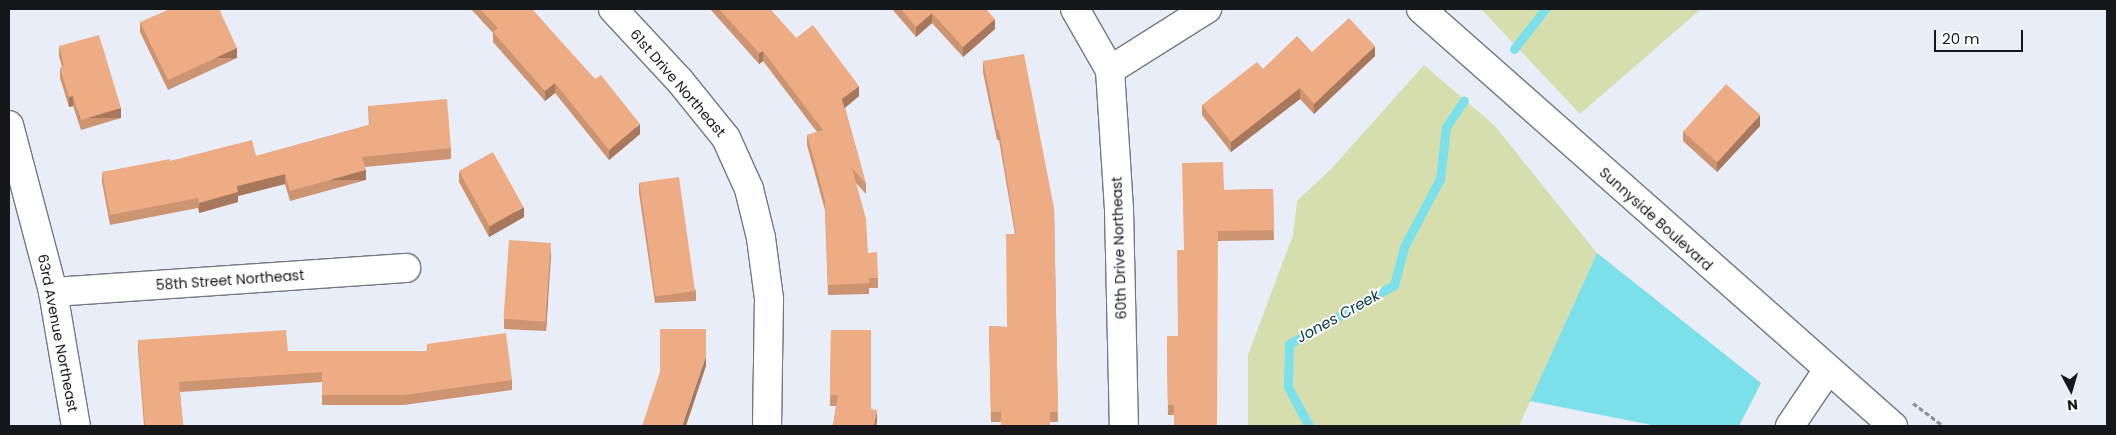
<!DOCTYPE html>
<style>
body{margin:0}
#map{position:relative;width:2116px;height:435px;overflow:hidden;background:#e8edf8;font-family:Poppins,sans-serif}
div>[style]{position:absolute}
.green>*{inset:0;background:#d6deae}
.water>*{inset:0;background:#7be0e9}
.stream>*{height:9px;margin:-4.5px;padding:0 4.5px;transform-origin:4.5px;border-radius:4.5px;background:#7be0e9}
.path>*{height:3px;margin-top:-1.5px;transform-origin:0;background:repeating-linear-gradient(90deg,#8c9097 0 5px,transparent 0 7.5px)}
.roads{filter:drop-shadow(1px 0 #737881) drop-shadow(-1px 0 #737881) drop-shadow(0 1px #737881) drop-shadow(0 -1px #737881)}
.minor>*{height:28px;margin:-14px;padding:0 14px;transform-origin:14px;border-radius:14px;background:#fff}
.wall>*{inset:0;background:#cd9472}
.shaded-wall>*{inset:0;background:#a7785c;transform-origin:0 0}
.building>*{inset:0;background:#eeac84;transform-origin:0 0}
span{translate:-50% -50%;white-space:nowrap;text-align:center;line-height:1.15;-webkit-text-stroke:4px #fff;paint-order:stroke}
.street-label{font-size:14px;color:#15171a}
.water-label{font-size:15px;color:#05383c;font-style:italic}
.frame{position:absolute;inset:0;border:10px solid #15171a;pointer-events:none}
.north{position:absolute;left:2046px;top:365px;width:50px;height:50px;-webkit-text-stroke:4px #fff;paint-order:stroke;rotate:174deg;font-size:14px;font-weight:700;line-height:20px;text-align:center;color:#15171a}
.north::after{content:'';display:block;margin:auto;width:18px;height:22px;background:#15171a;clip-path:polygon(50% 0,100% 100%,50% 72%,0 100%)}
.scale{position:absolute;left:1934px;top:30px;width:89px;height:22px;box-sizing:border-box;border:2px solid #15171a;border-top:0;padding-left:6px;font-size:15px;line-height:18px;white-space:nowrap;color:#15171a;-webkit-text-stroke:4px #fff;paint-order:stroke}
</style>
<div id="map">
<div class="green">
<i style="clip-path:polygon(1481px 9px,1701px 9px,1580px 114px)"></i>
<i style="clip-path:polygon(1424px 65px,1494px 125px,1597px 253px,1519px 426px,1248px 426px,1248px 355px,1293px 235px,1297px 201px,1332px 168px)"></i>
</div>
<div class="water">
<i style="clip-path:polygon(1597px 253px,1761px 383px,1739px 426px,1657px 426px,1530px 401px)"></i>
</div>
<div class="stream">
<i style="left:1514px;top:49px;width:51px;rotate:-52.2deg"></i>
<i style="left:1309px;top:426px;width:44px;rotate:-118.3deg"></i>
<i style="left:1288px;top:387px;width:43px;rotate:-88.7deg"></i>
<i style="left:1289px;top:344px;width:120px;rotate:-29.3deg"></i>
<i style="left:1394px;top:285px;width:39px;rotate:-75deg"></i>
<i style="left:1404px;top:247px;width:77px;rotate:-62.1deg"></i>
<i style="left:1440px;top:179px;width:52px;rotate:-83.4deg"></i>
<i style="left:1446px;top:127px;width:32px;rotate:-56deg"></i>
</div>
<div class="path">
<i style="left:1913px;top:403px;width:39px;rotate:37deg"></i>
</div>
<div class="roads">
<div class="minor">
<i style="left:613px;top:9px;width:98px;rotate:47.1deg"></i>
<i style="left:680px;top:81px;width:73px;rotate:51.1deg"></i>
<i style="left:726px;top:138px;width:56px;rotate:65.7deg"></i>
<i style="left:749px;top:189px;width:50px;rotate:76.2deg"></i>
<i style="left:761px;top:238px;width:62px;rotate:82.5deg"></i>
<i style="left:769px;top:299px;width:127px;rotate:90.9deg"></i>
<i style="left:1075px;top:9px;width:70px;rotate:60.2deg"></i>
<i style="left:1110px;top:70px;width:140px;rotate:86.3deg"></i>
<i style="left:1119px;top:210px;width:216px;rotate:88.7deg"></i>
<i style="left:1421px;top:9px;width:630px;rotate:41.46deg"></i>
<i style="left:1110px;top:70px;width:115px;rotate:-32.2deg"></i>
<i style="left:9px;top:125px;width:173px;rotate:75.2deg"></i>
<i style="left:53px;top:292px;width:136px;rotate:80.3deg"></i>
<i style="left:53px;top:292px;width:354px;rotate:-3.9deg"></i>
<i style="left:1790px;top:426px;width:66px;rotate:-56.1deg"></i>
</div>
</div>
<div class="wall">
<i style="clip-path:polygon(471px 9px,532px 9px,640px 134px,609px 160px,555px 93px,545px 101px,493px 42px,493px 33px)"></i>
<i style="clip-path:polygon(710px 9px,770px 9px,796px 38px,859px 96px,845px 108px,866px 184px,866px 194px,856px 183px,868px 253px,878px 278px,878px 288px,869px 288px,869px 294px,828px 295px,825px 210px,807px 145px,807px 135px,817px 132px,763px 61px,759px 64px)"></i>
<i style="clip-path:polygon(892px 9px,986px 9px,995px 29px,963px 57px,932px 23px,916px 37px)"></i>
<i style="clip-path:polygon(140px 22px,237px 58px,168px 90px,140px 32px)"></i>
<i style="clip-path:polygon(59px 46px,121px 118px,81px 130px,73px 106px,69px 107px,60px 78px,60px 68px,62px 67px,59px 56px)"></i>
<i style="clip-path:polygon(1312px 52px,1375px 56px,1314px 114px,1300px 99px,1231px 152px,1202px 115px,1202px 105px,1263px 69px)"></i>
<i style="clip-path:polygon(983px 61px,1054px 208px,1058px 422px,991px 422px,989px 326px,1007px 327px,1015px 234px,999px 140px,997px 140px,983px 72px)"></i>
<i style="clip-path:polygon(368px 106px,451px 148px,451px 159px,365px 167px,366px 180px,290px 201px,285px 184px,238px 196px,238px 202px,199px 213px,198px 208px,110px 225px,102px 182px,102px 172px,170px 161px,256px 156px,369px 125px)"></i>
<i style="clip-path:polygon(1760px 126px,1717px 172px,1683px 141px,1683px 131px)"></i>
<i style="clip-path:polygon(459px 172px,524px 217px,489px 237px,459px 182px)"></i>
<i style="clip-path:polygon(639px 182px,696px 291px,696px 301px,655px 303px,639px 193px)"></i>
<i style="clip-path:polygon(1273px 189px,1274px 240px,1218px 241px,1174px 415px,1168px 415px,1167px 336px,1178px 336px,1224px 190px)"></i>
<i style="clip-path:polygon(551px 253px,546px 331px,504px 329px,504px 319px)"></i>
<i style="clip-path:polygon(831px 330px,877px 420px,876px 426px,833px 426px,836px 406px,830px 406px)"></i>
<i style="clip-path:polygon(138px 340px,288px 351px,427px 351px,427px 344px,512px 380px,512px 390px,404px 405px,322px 405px,322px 382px,180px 392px,183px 426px,144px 426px,138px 350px)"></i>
</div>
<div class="shaded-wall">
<i style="clip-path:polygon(932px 13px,932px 23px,916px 37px,916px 27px)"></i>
<i style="clip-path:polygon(995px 19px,995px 29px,963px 57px,963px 47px)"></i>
<i style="clip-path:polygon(1375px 46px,1375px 56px,1314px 114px,1314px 104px)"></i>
<i style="left:237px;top:48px;width:10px;height:76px;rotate:90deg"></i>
<i style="clip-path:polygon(763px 51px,763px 61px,759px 64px,759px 53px)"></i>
<i style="clip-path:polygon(555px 83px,555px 93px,545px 101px,545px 91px)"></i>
<i style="clip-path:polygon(859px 86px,859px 96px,842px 110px,842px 99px)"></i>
<i style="clip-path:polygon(1300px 88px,1300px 99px,1231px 152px,1231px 142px)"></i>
<i style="clip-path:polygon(73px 96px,73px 106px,69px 107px,69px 97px)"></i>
<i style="left:121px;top:108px;width:10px;height:42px;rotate:90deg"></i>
<i style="clip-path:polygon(1760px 115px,1760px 126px,1717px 172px,1717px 162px)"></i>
<i style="clip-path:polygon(640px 124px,640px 134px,609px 160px,609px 150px)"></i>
<i style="left:366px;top:170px;width:10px;height:79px;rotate:90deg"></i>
<i style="clip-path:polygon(285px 174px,285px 184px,238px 196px,238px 202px,199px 213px,199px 203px,237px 186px)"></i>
<i style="clip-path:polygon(524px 207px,524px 217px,489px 237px,489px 227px)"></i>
<i style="clip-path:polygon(551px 243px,551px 253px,546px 331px,546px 321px)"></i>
<i style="clip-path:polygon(706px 356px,706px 366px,686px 426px,682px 426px)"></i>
<i style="clip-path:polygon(877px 410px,877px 420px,876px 426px,874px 426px)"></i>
</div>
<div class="building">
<i style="clip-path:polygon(170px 9px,219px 9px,237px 48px,168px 80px,140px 22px)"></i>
<i style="clip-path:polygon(480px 9px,532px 9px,595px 79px,601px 75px,640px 124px,609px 150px,555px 83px,545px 91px,493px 32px,498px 28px)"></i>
<i style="clip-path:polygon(719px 9px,770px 9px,796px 38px,813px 25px,859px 86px,842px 99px,866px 184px,852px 168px,866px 219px,868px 253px,877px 252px,878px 278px,869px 278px,869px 283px,828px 285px,825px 200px,807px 135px,823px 130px,763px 51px,759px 53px)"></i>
<i style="clip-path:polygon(901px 9px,986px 9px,995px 19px,963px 47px,932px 13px,916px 27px)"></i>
<i style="clip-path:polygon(1349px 18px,1375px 46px,1314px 104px,1300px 88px,1231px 142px,1202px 105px,1257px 62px,1263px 69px,1297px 36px,1312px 52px)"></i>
<i style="clip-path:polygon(99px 35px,121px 108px,81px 120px,73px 96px,69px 97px,60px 68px,64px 66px,59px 46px)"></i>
<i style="clip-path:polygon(1024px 54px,1054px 208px,1058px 412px,1050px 412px,1050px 426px,1001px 426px,1001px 412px,991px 412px,989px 326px,1007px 327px,1006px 234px,1016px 234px,999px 130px,997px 130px,983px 61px)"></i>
<i style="left:1726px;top:84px;width:46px;height:64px;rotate:42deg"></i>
<i style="clip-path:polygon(447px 99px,451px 148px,362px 157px,366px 170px,290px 191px,285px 174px,237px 186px,238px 192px,199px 203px,198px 198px,110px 215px,102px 172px,170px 159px,170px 161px,252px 140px,256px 156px,370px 125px,368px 106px)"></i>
<i style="left:493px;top:152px;width:63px;height:39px;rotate:61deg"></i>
<i style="clip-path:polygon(1223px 162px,1224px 190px,1273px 189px,1274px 230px,1218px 231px,1217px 426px,1174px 426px,1174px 405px,1168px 405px,1167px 336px,1178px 336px,1177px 250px,1184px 250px,1182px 163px)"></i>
<i style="left:679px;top:177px;width:115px;height:40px;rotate:82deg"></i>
<i style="left:509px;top:240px;width:42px;height:79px;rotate:4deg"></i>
<i style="clip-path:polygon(660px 329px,706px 329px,706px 356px,682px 426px,642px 426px,660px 372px)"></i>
<i style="clip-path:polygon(286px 330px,288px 351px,428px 351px,427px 344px,506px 333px,512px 380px,404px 395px,322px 395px,322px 372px,179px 382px,183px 426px,145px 426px,138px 340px)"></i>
<i style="clip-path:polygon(831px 330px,871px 330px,871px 409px,877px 410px,874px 426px,833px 426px,838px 395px,830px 395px)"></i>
</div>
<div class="street-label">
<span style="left:678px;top:83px;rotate:49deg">61st Drive Northeast</span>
<span style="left:1656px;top:219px;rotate:42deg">Sunnyside Boulevard</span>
<span style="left:1119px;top:248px;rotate:-92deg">60th Drive Northeast</span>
<span style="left:230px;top:280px;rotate:-4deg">58th Street Northeast</span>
<span style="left:58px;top:333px;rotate:79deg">63rd Avenue Northeast</span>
</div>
<div class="water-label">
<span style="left:1338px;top:316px;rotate:-29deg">Jones Creek</span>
</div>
<div class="frame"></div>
<div class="north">N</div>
<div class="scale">20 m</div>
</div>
